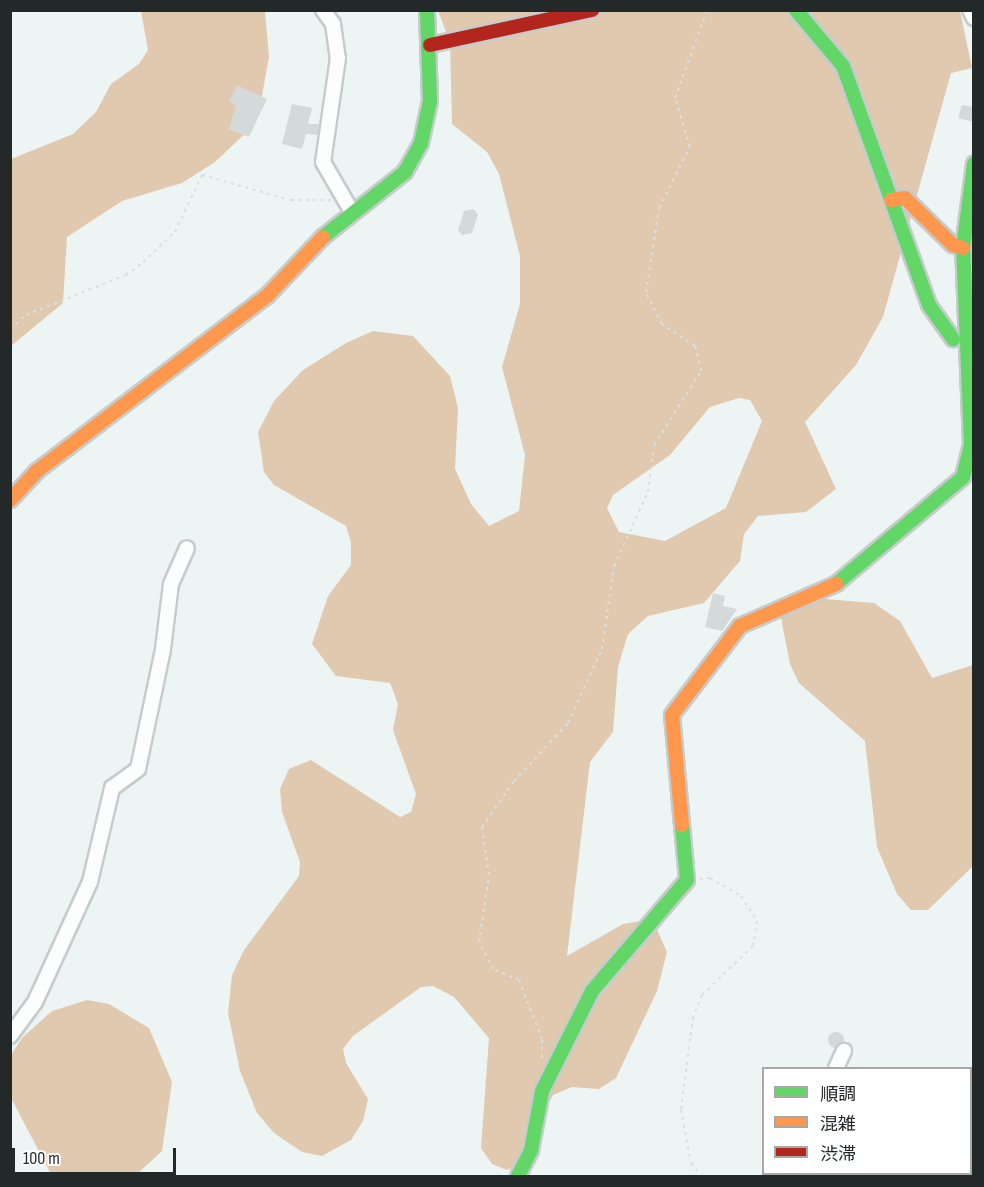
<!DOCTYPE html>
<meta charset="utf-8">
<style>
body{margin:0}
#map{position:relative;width:984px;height:1187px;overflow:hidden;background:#edf4f4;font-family:"Sofia Sans Condensed","Noto Sans JP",sans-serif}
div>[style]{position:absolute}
.forest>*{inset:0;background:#e1c9b0}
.building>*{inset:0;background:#d4dada}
.round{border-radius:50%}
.path>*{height:2px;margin-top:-1px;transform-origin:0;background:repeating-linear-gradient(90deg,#dcdfdf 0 3px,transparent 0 7.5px)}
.roads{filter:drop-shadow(2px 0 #c6cbcb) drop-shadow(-2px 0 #c6cbcb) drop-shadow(0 2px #c6cbcb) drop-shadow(0 -2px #c6cbcb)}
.street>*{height:14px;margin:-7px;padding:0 7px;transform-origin:7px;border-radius:7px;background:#fcfdfd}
.fast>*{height:14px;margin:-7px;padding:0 7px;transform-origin:7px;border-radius:7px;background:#63d668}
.slow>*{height:14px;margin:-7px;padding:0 7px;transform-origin:7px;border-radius:7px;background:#ff974d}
.jam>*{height:14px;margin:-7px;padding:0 7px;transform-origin:7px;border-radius:7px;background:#b3261e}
span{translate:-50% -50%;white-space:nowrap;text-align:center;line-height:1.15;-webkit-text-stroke:4.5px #fff;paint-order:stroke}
.frame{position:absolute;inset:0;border:12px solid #232828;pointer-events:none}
.legend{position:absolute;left:762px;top:1067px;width:210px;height:108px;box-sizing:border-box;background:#fff;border:2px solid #a7a9a9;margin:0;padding:8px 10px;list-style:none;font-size:18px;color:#232828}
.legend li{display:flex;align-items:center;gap:12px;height:30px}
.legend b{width:30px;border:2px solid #a7a9a9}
.scale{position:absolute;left:12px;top:1148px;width:164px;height:27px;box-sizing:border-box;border:3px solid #232828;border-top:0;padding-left:8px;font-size:18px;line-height:21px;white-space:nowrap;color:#232828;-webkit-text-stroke:4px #fff;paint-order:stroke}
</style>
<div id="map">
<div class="forest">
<i style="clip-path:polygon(141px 11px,265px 11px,269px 57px,260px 107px,251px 128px,215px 162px,182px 183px,122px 201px,67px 237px,63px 303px,11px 346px,11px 159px,73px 134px,96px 112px,111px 84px,139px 64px,148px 50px)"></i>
<i style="clip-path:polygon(evenodd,438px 11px,960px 11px,972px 68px,951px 73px,883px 317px,856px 365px,805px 422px,836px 489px,806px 512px,758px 516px,744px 534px,740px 561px,704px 603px,648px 616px,628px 634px,618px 667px,613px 732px,590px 762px,567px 956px,623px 924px,647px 920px,654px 923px,667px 952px,657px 991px,616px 1078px,599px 1089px,572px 1087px,553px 1095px,541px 1116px,538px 1156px,507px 1170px,492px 1164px,481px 1148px,489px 1038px,454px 997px,433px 986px,421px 987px,353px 1036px,343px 1049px,346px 1063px,368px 1099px,363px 1121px,351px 1140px,322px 1156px,302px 1152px,274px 1133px,257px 1113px,240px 1071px,228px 1013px,232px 975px,244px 950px,299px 876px,300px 862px,282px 812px,280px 789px,289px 769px,311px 760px,400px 817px,411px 812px,416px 794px,393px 730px,398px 704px,390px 683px,336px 676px,312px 644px,328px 596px,351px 565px,351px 542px,346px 526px,274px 485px,264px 472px,258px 432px,274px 401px,303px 370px,346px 343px,373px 331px,413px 336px,450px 376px,458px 408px,455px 469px,471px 504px,489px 526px,519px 511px,525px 455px,502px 367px,520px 304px,520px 256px,499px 174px,487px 152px,452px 124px,450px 42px,438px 11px,739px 398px,750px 400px,762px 421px,726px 508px,665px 541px,619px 532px,607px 508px,613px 495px,670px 455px,710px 407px,739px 398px)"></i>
<i style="clip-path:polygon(813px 598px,874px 603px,900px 621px,932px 678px,973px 665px,973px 866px,928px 910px,911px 910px,897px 894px,877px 847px,865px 741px,799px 683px,790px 664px,781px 618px)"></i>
<i style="clip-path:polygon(87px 1000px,109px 1004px,149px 1028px,172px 1082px,162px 1151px,135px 1176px,52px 1176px,11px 1098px,11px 1055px,22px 1038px,52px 1011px)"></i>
</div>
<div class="building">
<i style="clip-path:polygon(237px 85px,267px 99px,249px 137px,229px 129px,236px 105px,229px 102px)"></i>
<i style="clip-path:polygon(292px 104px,312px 108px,308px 124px,319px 124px,318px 135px,306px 134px,302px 149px,282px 144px)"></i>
<i style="clip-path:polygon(962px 105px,974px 107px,974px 122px,958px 118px)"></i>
<i style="clip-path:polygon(474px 209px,478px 215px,472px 233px,462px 235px,458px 230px,464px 211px)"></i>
<i style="clip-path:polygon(713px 593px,725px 596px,723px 606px,737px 609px,722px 631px,705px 627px)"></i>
<i class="round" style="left:828px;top:1032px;width:16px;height:16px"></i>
</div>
<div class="path">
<i style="left:10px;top:329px;width:21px;rotate:-41deg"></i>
<i style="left:26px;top:315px;width:108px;rotate:-21.8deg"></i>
<i style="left:126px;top:275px;width:21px;rotate:-37deg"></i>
<i style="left:143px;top:262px;width:44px;rotate:-43.2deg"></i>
<i style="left:175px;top:232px;width:63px;rotate:-64.7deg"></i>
<i style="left:202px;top:175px;width:92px;rotate:15.7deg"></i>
<i style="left:291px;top:200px;width:40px"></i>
<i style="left:700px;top:879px;width:10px;rotate:-6deg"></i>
<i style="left:710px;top:878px;width:36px;rotate:30deg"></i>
<i style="left:741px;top:896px;width:30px;rotate:57deg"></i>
<i style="left:757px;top:921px;width:25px;rotate:99deg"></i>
<i style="left:753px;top:946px;width:71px;rotate:136.1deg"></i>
<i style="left:702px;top:995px;width:24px;rotate:112deg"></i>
<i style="left:693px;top:1017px;width:94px;rotate:97.4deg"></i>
<i style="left:681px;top:1110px;width:54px;rotate:79.3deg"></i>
<i style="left:691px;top:1163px;width:16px;rotate:52deg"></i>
<i style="left:542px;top:1058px;width:19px;rotate:-90deg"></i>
<i style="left:542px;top:1039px;width:63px;rotate:-111.3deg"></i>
<i style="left:519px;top:980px;width:28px;rotate:-157deg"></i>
<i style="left:493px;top:969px;width:30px;rotate:-117deg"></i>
<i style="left:479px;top:942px;width:68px;rotate:-81.5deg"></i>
<i style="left:489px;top:875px;width:49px;rotate:-98.3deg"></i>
<i style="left:482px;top:827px;width:56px;rotate:-55.2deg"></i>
<i style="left:514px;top:781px;width:79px;rotate:-47deg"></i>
<i style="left:568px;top:723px;width:81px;rotate:-65.3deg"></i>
<i style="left:602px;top:649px;width:84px;rotate:-81.8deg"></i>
<i style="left:614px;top:566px;width:81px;rotate:-65.3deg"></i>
<i style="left:648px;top:492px;width:47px;rotate:-82.7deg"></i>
<i style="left:654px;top:445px;width:88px;rotate:-57.6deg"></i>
<i style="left:701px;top:371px;width:26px;rotate:-103deg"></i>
<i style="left:695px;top:346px;width:40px;rotate:-146deg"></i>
<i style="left:662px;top:324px;width:36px;rotate:-117deg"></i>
<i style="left:646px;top:292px;width:85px;rotate:-81.2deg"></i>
<i style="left:659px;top:208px;width:68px;rotate:-63.1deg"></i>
<i style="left:690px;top:147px;width:51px;rotate:-107deg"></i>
<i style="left:675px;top:98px;width:94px;rotate:-70deg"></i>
</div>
<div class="roads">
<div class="street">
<i style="left:323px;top:10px;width:17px;rotate:54deg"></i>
<i style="left:333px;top:24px;width:34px;rotate:82deg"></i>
<i style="left:338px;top:58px;width:105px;rotate:98.2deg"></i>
<i style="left:323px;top:162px;width:58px;rotate:59.9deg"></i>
<i style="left:970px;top:10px;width:9px;rotate:63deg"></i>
<i style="left:10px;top:1036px;width:42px;rotate:-53.7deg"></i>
<i style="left:35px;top:1002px;width:132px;rotate:-65.4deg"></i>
<i style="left:90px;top:882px;width:97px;rotate:-76.8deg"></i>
<i style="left:112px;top:788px;width:32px;rotate:-36deg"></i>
<i style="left:138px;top:769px;width:123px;rotate:-78.2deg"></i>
<i style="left:163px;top:649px;width:65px;rotate:-83deg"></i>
<i style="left:171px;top:584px;width:39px;rotate:-66deg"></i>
<i style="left:836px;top:1068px;width:19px;rotate:-65deg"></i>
<i style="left:834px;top:1176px;width:2px;rotate:-90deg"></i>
</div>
<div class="fast">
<i style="left:796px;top:10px;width:73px;rotate:50deg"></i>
<i style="left:843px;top:66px;width:254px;rotate:70.2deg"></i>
<i style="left:929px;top:305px;width:42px;rotate:54.8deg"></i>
<i style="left:323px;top:237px;width:105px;rotate:-38.4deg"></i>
<i style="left:405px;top:172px;width:33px;rotate:-61deg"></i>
<i style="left:421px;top:143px;width:43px;rotate:-77.9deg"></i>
<i style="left:430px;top:101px;width:91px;rotate:-91.9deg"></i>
<i style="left:836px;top:584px;width:166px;rotate:-40.1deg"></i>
<i style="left:963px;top:477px;width:34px;rotate:-76deg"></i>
<i style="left:971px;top:444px;width:196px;rotate:-92.3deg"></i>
<i style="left:963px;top:248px;width:85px;rotate:-82.5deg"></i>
<i style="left:518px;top:1176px;width:29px;rotate:-63deg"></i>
<i style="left:531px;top:1150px;width:60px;rotate:-79.4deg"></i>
<i style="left:542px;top:1091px;width:112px;rotate:-63.4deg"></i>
<i style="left:592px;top:991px;width:146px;rotate:-49.4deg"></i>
<i style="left:687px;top:880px;width:55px;rotate:-95.2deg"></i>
</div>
<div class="slow">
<i style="left:891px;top:200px;width:14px;rotate:-8deg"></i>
<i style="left:905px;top:198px;width:67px;rotate:44.4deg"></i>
<i style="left:953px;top:245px;width:10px;rotate:17deg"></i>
<i style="left:10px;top:500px;width:40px;rotate:-47deg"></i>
<i style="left:37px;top:471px;width:289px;rotate:-37.3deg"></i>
<i style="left:267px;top:296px;width:81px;rotate:-46.5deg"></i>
<i style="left:682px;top:825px;width:110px;rotate:-95.2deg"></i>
<i style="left:672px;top:715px;width:112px;rotate:-52.6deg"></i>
<i style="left:740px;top:626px;width:105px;rotate:-23.6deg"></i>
</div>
<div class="jam">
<i style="left:430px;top:45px;width:166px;rotate:-12.2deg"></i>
</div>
</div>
<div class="frame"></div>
<ul class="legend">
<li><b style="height:8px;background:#63d668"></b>順調</li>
<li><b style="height:8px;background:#ff974d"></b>混雑</li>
<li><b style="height:8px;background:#b3261e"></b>渋滞</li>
</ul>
<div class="scale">100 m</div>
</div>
